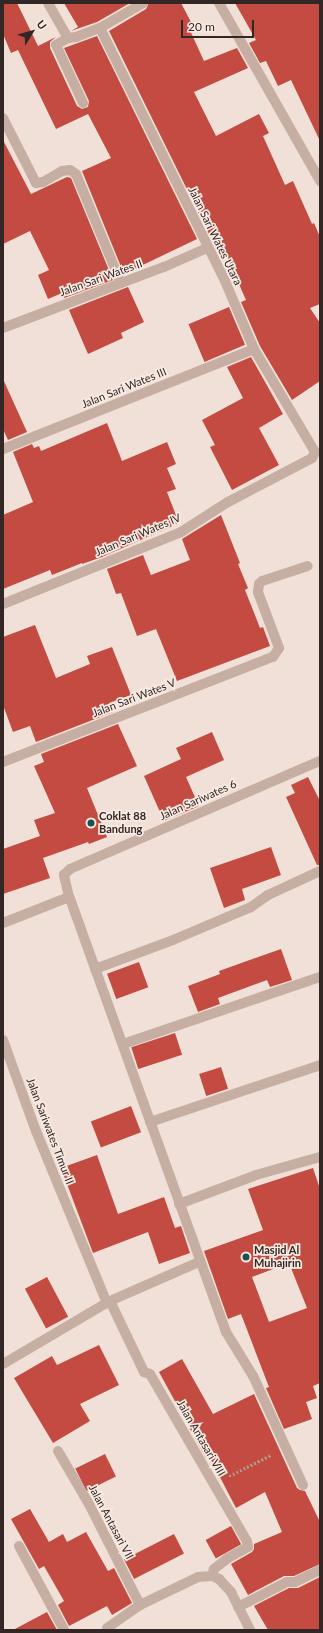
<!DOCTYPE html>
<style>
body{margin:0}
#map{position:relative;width:323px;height:1633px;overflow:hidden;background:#f0e0d7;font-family:Lato,sans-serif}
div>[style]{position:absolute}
.building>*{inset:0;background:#c34b41;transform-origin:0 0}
.path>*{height:2.5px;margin-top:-1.25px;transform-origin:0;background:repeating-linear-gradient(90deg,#b3978e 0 2px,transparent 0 4px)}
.street>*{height:10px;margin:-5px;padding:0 5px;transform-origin:5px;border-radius:5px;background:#c7aea3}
.dots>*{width:11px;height:11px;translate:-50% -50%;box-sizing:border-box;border:2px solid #f8eae2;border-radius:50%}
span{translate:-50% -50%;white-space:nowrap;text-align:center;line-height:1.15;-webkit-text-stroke:3.5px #f8eae2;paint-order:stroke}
.street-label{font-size:11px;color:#322725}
.poi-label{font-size:11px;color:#322725;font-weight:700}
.left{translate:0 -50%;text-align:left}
.frame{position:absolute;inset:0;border:4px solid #322725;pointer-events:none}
.north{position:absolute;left:12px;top:12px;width:40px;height:40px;-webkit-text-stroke:3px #f8eae2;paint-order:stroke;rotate:53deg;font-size:11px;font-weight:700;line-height:16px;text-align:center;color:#322725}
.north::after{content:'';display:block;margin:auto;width:14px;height:18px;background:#322725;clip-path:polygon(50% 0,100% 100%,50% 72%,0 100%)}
.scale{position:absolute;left:181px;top:20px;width:73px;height:18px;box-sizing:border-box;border:2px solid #322725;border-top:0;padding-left:5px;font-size:12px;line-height:14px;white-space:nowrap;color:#322725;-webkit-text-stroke:3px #f8eae2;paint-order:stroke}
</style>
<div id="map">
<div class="building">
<i style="clip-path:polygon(3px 3px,17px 3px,38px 46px,56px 37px,50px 42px,50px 48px,77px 106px,82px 109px,88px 107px,89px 101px,64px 48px,97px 36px,197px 239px,124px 274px,82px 171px,111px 158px,88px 114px,56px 129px,18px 50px,11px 53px,3px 34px)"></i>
<i style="clip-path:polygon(64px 3px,130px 3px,97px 22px,71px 31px,78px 27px)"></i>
<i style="clip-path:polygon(149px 3px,181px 3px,192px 24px,188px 26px,204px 61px,237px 48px,248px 68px,194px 92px,216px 136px,259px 114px,269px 133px,263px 136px,285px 185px,293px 181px,312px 224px,314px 223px,320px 237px,320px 304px,310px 308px,320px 323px,320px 381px,292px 400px,260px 346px,241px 302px,246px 300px,223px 248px,218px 250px,211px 233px,209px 234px,109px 31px,146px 9px)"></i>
<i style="clip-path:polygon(235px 3px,320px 3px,320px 141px,291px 80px,278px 86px,266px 61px,260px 63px,249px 43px,256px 40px)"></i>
<i style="clip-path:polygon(3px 140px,31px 194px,67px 177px,71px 178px,113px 280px,64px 298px,62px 293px,48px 299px,38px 275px,49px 270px,30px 231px,3px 244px)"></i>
<i style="clip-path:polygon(128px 287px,144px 322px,121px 333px,123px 338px,88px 354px,69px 310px)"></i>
<i style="left:229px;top:307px;width:41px;height:44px;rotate:67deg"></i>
<i style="clip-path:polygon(251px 357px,283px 414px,259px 428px,279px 465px,232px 490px,210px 447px,215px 445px,202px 420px,243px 398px,227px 367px)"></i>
<i style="clip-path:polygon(3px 379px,27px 432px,8px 440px,3px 429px)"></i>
<i style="clip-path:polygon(107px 423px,122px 461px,167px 442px,176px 464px,167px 468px,176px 489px,167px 492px,179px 523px,102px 557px,82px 564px,82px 563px,52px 575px,50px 570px,3px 589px,3px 515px,33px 502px,13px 452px,32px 444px,34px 448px,39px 446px,41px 451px)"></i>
<i style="clip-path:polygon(221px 515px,240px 563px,238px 564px,248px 588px,245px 590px,260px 628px,263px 627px,270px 646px,177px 681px,156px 629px,137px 636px,121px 593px,116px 594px,107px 569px,143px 555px,151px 575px,190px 560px,182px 539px)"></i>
<i style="clip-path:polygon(35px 625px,56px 678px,90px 664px,87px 656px,112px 647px,131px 695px,109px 703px,113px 712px,36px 742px,30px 726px,13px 732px,3px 705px,3px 637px)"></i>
<i style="clip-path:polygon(118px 724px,137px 766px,87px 788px,107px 837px,89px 844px,88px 842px,43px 858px,50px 878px,3px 894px,3px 849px,40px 836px,34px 820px,55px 813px,34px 766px,44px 762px,41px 754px)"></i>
<i style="clip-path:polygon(212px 732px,224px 760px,186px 777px,199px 806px,164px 821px,144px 776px,181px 759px,176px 748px)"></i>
<i style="clip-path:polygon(308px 777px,320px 801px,320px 865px,317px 865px,286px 797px,295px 793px,291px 785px)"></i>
<i style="clip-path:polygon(271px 847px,281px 875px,242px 889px,245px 900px,224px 908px,210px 868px)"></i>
<i style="clip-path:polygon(281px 949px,292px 980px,270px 987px,267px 980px,218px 998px,220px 1004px,198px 1012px,188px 986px,220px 974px,219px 971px)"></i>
<i style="left:139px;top:962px;width:27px;height:34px;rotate:70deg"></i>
<i style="left:175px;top:1033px;width:23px;height:46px;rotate:72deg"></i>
<i style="left:221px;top:1067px;width:23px;height:23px;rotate:72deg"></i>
<i style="left:131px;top:1106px;width:28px;height:43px;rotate:69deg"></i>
<i style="clip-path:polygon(97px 1155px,118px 1214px,164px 1197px,175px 1228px,181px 1226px,190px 1253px,159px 1264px,148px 1232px,93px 1253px,61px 1168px)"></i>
<i style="clip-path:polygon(evenodd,313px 1168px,320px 1189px,320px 1383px,313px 1386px,317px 1398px,306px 1402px,312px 1419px,284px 1429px,266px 1388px,269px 1387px,241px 1314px,228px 1319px,204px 1251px,263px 1230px,248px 1189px,313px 1168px,289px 1263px,307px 1308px,269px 1322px,252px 1277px,289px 1263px)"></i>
<i style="left:47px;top:1277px;width:45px;height:25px;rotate:62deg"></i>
<i style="clip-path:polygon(99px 1345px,119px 1385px,80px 1404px,90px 1421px,53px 1443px,14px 1378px,52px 1356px,57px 1365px)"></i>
<i style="clip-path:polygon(182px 1359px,213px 1414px,254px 1394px,297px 1488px,300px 1490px,305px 1491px,320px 1522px,320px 1564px,294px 1576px,284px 1576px,248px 1595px,231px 1564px,252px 1552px,254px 1549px,254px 1544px,282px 1532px,265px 1492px,236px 1508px,209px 1456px,206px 1458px,159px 1372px)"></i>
<i style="left:105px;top:1454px;width:25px;height:33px;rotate:64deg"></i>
<i style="clip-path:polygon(30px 1509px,49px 1542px,63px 1534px,67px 1542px,86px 1532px,108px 1571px,114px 1568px,132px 1603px,112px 1615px,107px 1606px,69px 1626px,58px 1605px,64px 1601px,44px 1566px,39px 1569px,11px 1519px)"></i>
<i style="left:231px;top:1526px;width:21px;height:29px;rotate:61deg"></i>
<i style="left:174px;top:1534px;width:22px;height:56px;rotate:63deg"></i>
<i style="clip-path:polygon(320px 1577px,320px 1630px,268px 1630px,254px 1606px,289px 1588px,298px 1588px)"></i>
<i style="clip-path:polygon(47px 1612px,57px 1630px,13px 1630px)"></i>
</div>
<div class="path">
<i style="left:229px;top:1476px;width:47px;rotate:-26.6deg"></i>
</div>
<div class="street">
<i style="left:48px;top:3px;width:40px;rotate:60.3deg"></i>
<i style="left:68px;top:38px;width:8px;rotate:-7deg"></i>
<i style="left:76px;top:37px;width:26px;rotate:-21deg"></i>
<i style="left:100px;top:28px;width:50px;rotate:-30.2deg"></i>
<i style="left:219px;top:3px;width:205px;rotate:60.4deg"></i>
<i style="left:100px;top:28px;width:282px;rotate:63.7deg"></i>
<i style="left:225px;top:281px;width:74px;rotate:66.9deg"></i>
<i style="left:254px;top:349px;width:120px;rotate:59.4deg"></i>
<i style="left:68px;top:38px;width:14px;rotate:150deg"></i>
<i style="left:56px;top:45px;width:64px;rotate:65deg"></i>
<i style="left:3px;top:118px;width:73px;rotate:63.1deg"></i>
<i style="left:36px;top:183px;width:7px;rotate:-8deg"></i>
<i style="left:43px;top:182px;width:22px;rotate:-30deg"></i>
<i style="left:62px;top:171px;width:8px;rotate:-7deg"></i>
<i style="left:70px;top:170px;width:7px;rotate:34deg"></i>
<i style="left:76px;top:174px;width:118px;rotate:67.6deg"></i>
<i style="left:3px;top:328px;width:172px;rotate:-20.8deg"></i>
<i style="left:164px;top:267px;width:47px;rotate:-23.8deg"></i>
<i style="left:3px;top:449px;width:270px;rotate:-21.7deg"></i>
<i style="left:3px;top:604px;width:192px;rotate:-22deg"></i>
<i style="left:181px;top:532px;width:56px;rotate:-32.6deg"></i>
<i style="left:228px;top:502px;width:95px;rotate:-27.6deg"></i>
<i style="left:312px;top:458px;width:7px;rotate:-63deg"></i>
<i style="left:3px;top:762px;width:290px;rotate:-21.3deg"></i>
<i style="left:273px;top:657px;width:11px;rotate:-56deg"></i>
<i style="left:279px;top:648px;width:60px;rotate:-110.6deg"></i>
<i style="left:258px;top:592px;width:8px;rotate:-83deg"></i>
<i style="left:259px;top:584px;width:4px;rotate:-45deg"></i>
<i style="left:262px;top:581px;width:48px;rotate:-18.1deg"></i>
<i style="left:3px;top:923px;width:71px;rotate:-21.5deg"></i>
<i style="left:95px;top:969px;width:83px;rotate:-20.4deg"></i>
<i style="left:173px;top:940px;width:85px;rotate:-22.9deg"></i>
<i style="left:251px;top:907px;width:21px;rotate:-35deg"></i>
<i style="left:268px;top:895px;width:57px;rotate:-24.8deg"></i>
<i style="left:3px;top:1040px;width:97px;rotate:70.1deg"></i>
<i style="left:36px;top:1131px;width:186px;rotate:67.6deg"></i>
<i style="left:123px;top:1044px;width:208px;rotate:-18.8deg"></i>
<i style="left:150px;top:1122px;width:179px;rotate:-18.5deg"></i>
<i style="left:179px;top:1204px;width:82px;rotate:-20.6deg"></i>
<i style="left:256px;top:1175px;width:66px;rotate:-15.7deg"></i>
<i style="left:110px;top:1301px;width:79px;rotate:64.4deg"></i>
<i style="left:144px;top:1372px;width:6px;rotate:18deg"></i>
<i style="left:150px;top:1374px;width:193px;rotate:59.9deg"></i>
<i style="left:247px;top:1541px;width:6px;rotate:81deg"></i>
<i style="left:248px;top:1547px;width:23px;rotate:151deg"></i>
<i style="left:228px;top:1558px;width:18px;rotate:142deg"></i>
<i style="left:214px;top:1569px;width:7px;rotate:106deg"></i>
<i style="left:3px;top:1364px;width:124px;rotate:-30.5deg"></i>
<i style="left:110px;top:1301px;width:97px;rotate:-23.7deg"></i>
<i style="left:58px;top:1451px;width:61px;rotate:59.7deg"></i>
<i style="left:89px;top:1504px;width:113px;rotate:63.2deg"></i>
<i style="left:303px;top:1485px;width:120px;rotate:-114.6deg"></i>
<i style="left:253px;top:1376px;width:52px;rotate:-121.5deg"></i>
<i style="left:226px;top:1332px;width:462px;rotate:-109.8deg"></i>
<i style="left:69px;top:897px;width:23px;rotate:-103deg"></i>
<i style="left:64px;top:875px;width:8px;rotate:-45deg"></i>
<i style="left:70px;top:869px;width:272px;rotate:-23.4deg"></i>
<i style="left:19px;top:1546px;width:95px;rotate:61.8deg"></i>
<i style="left:238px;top:1607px;width:55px;rotate:-27deg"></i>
<i style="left:287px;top:1582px;width:8px"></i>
<i style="left:295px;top:1582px;width:28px;rotate:-26deg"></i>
<i style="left:108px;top:1630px;width:2px;rotate:-117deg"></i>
<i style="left:107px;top:1628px;width:40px;rotate:-34.9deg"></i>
<i style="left:140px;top:1605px;width:64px;rotate:-25.8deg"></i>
<i style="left:198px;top:1577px;width:14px;rotate:-4deg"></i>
<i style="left:212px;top:1576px;width:8px;rotate:23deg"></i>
<i style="left:219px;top:1579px;width:18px;rotate:47deg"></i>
<i style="left:231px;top:1592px;width:42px;rotate:63.4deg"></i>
</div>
<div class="dots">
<i style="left:91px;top:823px;background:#1c524d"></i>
<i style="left:246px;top:1257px;background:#1c524d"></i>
</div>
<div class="street-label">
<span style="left:215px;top:236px;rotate:64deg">Jalan Sari Wates Utara</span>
<span style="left:101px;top:278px;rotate:-20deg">Jalan Sari Wates II</span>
<span style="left:124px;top:388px;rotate:-22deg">Jalan Sari Wates III</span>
<span style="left:138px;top:535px;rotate:-23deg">Jalan Sari Wates IV</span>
<span style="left:134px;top:698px;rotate:-21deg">Jalan Sari Wates V</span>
<span style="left:198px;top:800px;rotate:-24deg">Jalan Sariwates 6</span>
<span style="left:50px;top:1131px;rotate:69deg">Jalan Sariwates Timur II</span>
<span style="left:201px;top:1438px;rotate:60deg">Jalan Antasari VIII</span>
<span style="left:111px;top:1522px;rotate:62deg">Jalan Antasari VII</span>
</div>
<div class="poi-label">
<span class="left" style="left:99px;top:823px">Coklat 88<br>Bandung</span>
<span class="left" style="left:254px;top:1257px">Masjid Al<br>Muhajirin</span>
</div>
<div class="frame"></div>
<div class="north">U</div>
<div class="scale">20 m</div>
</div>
